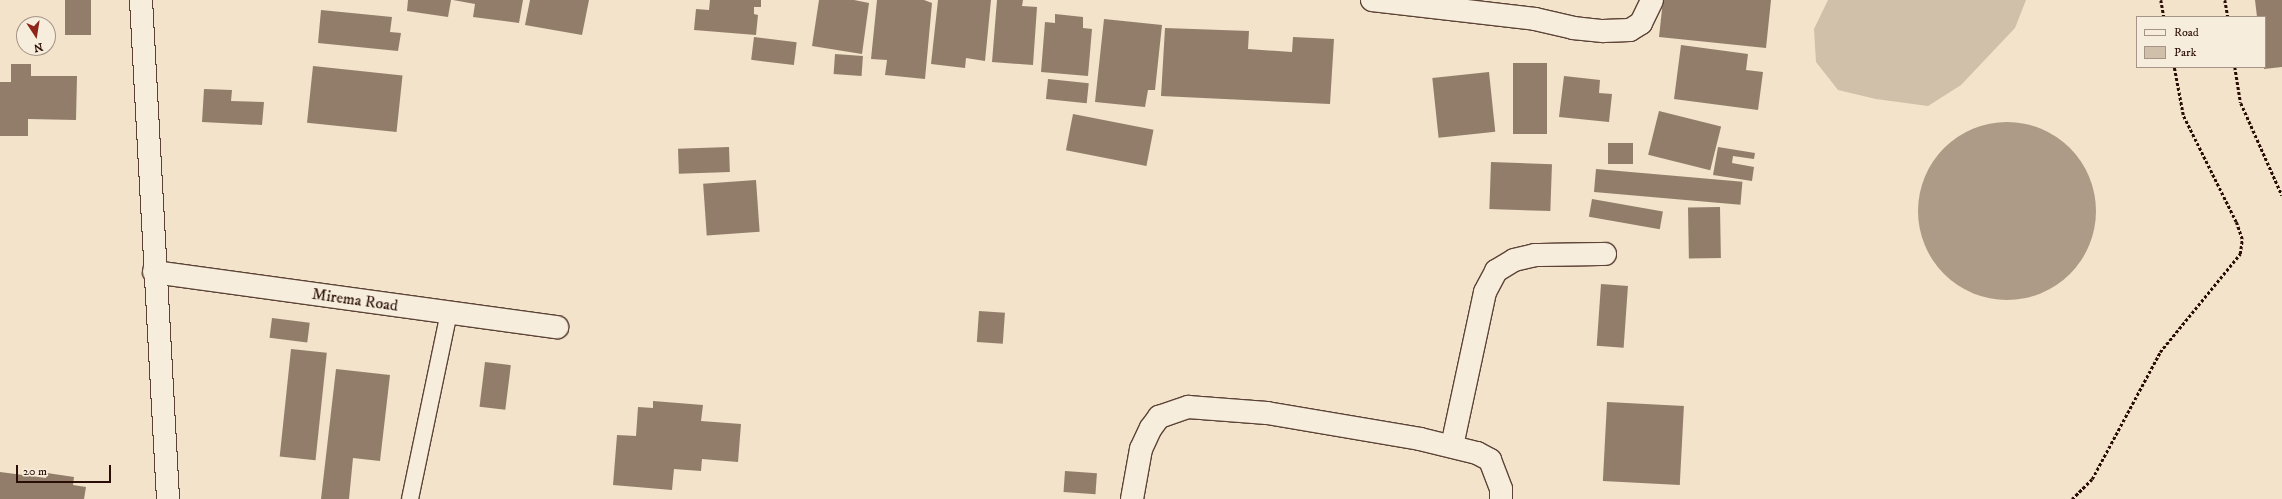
<!DOCTYPE html>
<style>
body{margin:0}
#map{position:relative;width:2282px;height:499px;overflow:hidden;background:#f2e3ca;font-family:"IM FELL DW Pica",serif}
div>[style]{position:absolute}
.green>*{inset:0;background:#d0bfa9}
.water>*{inset:0;background:#ae9b87}
.round{border-radius:50%}
.building>*{inset:0;background:#927d6b;transform-origin:0 0}
.path>*{height:2.5px;margin-top:-1.25px;transform-origin:0;background:repeating-linear-gradient(90deg,#2a0e05 0 3px,transparent 0 5px)}
.roads{filter:drop-shadow(1px 0 #5c4336) drop-shadow(-1px 0 #5c4336) drop-shadow(0 1px #5c4336) drop-shadow(0 -1px #5c4336)}
.service>*{height:16px;margin:-8px;padding:0 8px;transform-origin:8px;border-radius:8px;background:#f7eddd}
.minor>*{height:22px;margin:-11px;padding:0 11px;transform-origin:11px;border-radius:11px;background:#f7eddd}
.tertiary>*{height:22px;margin:-11px;padding:0 11px;transform-origin:11px;border-radius:11px;background:#f7eddd}
span{translate:-50% -50%;white-space:nowrap;text-align:center;line-height:1.15;-webkit-text-stroke:3px #f7eddd;paint-order:stroke}
.street-label{font-size:16px;color:#2a0e05}
.legend{position:absolute;left:2136px;top:16px;width:130px;height:52px;box-sizing:border-box;background:#f7eddd;border:1px solid #a59487;margin:0;padding:5px 7px;list-style:none;font-size:12px;color:#2a0e05}
.legend li{display:flex;align-items:center;gap:8px;height:20px}
.legend b{width:20px;border:1px solid #a59487}
.north{position:absolute;left:16px;top:16px;width:40px;height:40px;box-sizing:border-box;background:#f7eddd;border:1px solid #a59487;border-radius:50%;rotate:168deg;font-size:11px;font-weight:700;line-height:16px;text-align:center;color:#2a0e05}
.north::after{content:'';display:block;margin:auto;width:14px;height:18px;background:#8f2418;clip-path:polygon(50% 0,100% 100%,50% 72%,0 100%)}
.scale{position:absolute;left:16px;top:465px;width:95px;height:18px;box-sizing:border-box;border:2px solid #2a0e05;border-top:0;padding-left:5px;font-size:12px;line-height:14px;white-space:nowrap;color:#2a0e05;-webkit-text-stroke:3px #f7eddd;paint-order:stroke}
</style>
<div id="map">
<div class="green">
<i style="clip-path:polygon(1828px 0,2026px 0,2015px 28px,1961px 85px,1928px 106px,1876px 99px,1838px 90px,1816px 62px,1814px 29px)"></i>
</div>
<div class="water">
<i class="round" style="left:1918px;top:122px;width:178px;height:178px"></i>
</div>
<div class="building">
<i style="left:65px;top:0;width:26px;height:35px"></i>
<i style="clip-path:polygon(408px 0,451px 0,448px 17px,407px 11px)"></i>
<i style="clip-path:polygon(453px 0,523px 0,519px 23px,473px 17px,475px 4px)"></i>
<i style="clip-path:polygon(530px 0,589px 0,582px 35px,525px 25px)"></i>
<i style="clip-path:polygon(710px 0,761px 0,761px 7px,754px 7px,754px 14px,758px 15px,756px 35px,694px 30px,696px 9px,709px 10px)"></i>
<i style="clip-path:polygon(819px 0,854px 0,869px 3px,862px 54px,812px 46px)"></i>
<i style="clip-path:polygon(877px 0,924px 0,932px 3px,925px 79px,885px 75px,887px 60px,871px 59px)"></i>
<i style="clip-path:polygon(938px 0,991px 0,985px 61px,966px 58px,965px 68px,931px 64px)"></i>
<i style="clip-path:polygon(997px 0,1023px 0,1022px 6px,1037px 7px,1033px 65px,992px 62px)"></i>
<i style="clip-path:polygon(1663px 0,1771px 0,1766px 48px,1659px 37px)"></i>
<i style="clip-path:polygon(2255px 0,2282px 0,2282px 67px,2264px 69px,2265px 17px,2257px 17px)"></i>
<i style="clip-path:polygon(321px 10px,392px 17px,390px 32px,401px 33px,398px 51px,318px 43px)"></i>
<i style="clip-path:polygon(1055px 14px,1083px 17px,1083px 28px,1092px 29px,1088px 76px,1041px 72px,1045px 22px,1055px 23px)"></i>
<i style="clip-path:polygon(1104px 19px,1162px 25px,1155px 90px,1148px 90px,1145px 107px,1095px 102px)"></i>
<i style="clip-path:polygon(1165px 28px,1249px 31px,1248px 49px,1292px 52px,1293px 37px,1334px 39px,1330px 104px,1161px 96px)"></i>
<i style="left:754px;top:37px;width:43px;height:23px;rotate:7deg"></i>
<i style="clip-path:polygon(1681px 45px,1748px 54px,1746px 70px,1763px 72px,1758px 110px,1674px 99px)"></i>
<i style="left:835px;top:54px;width:28px;height:20px;rotate:4deg"></i>
<i style="left:1513px;top:63px;width:34px;height:71px"></i>
<i style="clip-path:polygon(11px 64px,31px 64px,31px 76px,77px 76px,76px 120px,28px 119px,28px 136px,0 136px,0 82px,11px 82px)"></i>
<i style="left:313px;top:66px;width:90px;height:57px;rotate:6deg"></i>
<i style="left:1489px;top:72px;width:60px;height:57px;rotate:84deg"></i>
<i style="clip-path:polygon(1564px 76px,1600px 80px,1599px 93px,1612px 94px,1609px 122px,1559px 117px)"></i>
<i style="left:1048px;top:79px;width:41px;height:20px;rotate:6deg"></i>
<i style="clip-path:polygon(204px 89px,232px 90px,231px 101px,264px 102px,262px 125px,202px 122px)"></i>
<i style="left:1659px;top:111px;width:64px;height:45px;rotate:14deg"></i>
<i style="left:1073px;top:114px;width:82px;height:37px;rotate:11deg"></i>
<i style="left:1608px;top:143px;width:25px;height:21px"></i>
<i style="left:729px;top:147px;width:25px;height:51px;rotate:88deg"></i>
<i style="clip-path:polygon(1718px 147px,1755px 153px,1754px 159px,1733px 156px,1732px 163px,1754px 167px,1752px 181px,1713px 175px)"></i>
<i style="left:1491px;top:162px;width:61px;height:47px;rotate:2deg"></i>
<i style="left:1596px;top:169px;width:147px;height:23px;rotate:5deg"></i>
<i style="left:756px;top:180px;width:52px;height:53px;rotate:86deg"></i>
<i style="left:1592px;top:199px;width:72px;height:18px;rotate:10deg"></i>
<i style="left:1720px;top:207px;width:51px;height:32px;rotate:89deg"></i>
<i style="left:1601px;top:284px;width:27px;height:62px;rotate:4deg"></i>
<i style="left:979px;top:311px;width:26px;height:31px;rotate:4deg"></i>
<i style="left:272px;top:318px;width:38px;height:20px;rotate:7deg"></i>
<i style="left:291px;top:349px;width:36px;height:108px;rotate:6deg"></i>
<i style="left:485px;top:362px;width:26px;height:45px;rotate:7deg"></i>
<i style="clip-path:polygon(336px 369px,390px 375px,380px 461px,353px 458px,349px 499px,321px 499px)"></i>
<i style="clip-path:polygon(653px 401px,703px 405px,701px 421px,741px 424px,738px 462px,702px 459px,701px 471px,674px 469px,672px 490px,613px 485px,617px 435px,636px 436px,638px 407px,653px 408px)"></i>
<i style="left:1607px;top:402px;width:77px;height:79px;rotate:3deg"></i>
<i style="left:1065px;top:471px;width:32px;height:21px;rotate:4deg"></i>
<i style="clip-path:polygon(0 472px,46px 478px,47px 473px,74px 477px,73px 485px,86px 487px,84px 499px,0 499px)"></i>
</div>
<div class="path">
<i style="left:2161px;top:0;width:17px;rotate:80deg"></i>
<i style="left:2225px;top:0;width:17px;rotate:80deg"></i>
<i style="left:2235px;top:67px;width:36px;rotate:81deg"></i>
<i style="left:2241px;top:103px;width:101px;rotate:66deg"></i>
<i style="left:2072px;top:499px;width:28px;rotate:-45deg"></i>
<i style="left:2092px;top:479px;width:144px;rotate:-61.8deg"></i>
<i style="left:2160px;top:352px;width:127px;rotate:-50.8deg"></i>
<i style="left:2240px;top:254px;width:15px;rotate:-82deg"></i>
<i style="left:2242px;top:239px;width:18px;rotate:-109deg"></i>
<i style="left:2236px;top:222px;width:119px;rotate:-116.4deg"></i>
<i style="left:2183px;top:115px;width:49px;rotate:-100.6deg"></i>
</div>
<div class="roads">
<div class="service">
<i style="left:410px;top:499px;width:190px;rotate:-78.2deg"></i>
</div>
<div class="minor">
<i style="left:1372px;top:0;width:164px;rotate:6.6deg"></i>
<i style="left:1535px;top:19px;width:39px;rotate:13deg"></i>
<i style="left:1573px;top:28px;width:30px;rotate:6deg"></i>
<i style="left:1603px;top:31px;width:27px;rotate:-2deg"></i>
<i style="left:1630px;top:30px;width:13px;rotate:-32deg"></i>
<i style="left:1641px;top:23px;width:25px;rotate:-64deg"></i>
<i style="left:154px;top:272px;width:407px;rotate:7.8deg"></i>
<i style="left:1452px;top:446px;width:157px;rotate:-77.9deg"></i>
<i style="left:1485px;top:292px;width:24px;rotate:-62deg"></i>
<i style="left:1496px;top:271px;width:21px;rotate:-31deg"></i>
<i style="left:1514px;top:260px;width:22px;rotate:-13deg"></i>
<i style="left:1535px;top:255px;width:70px;rotate:-0.8deg"></i>
<i style="left:1132px;top:499px;width:51px;rotate:-79.8deg"></i>
<i style="left:1141px;top:449px;width:23px;rotate:-65deg"></i>
<i style="left:1151px;top:428px;width:14px;rotate:-54deg"></i>
<i style="left:1159px;top:417px;width:31px;rotate:-19deg"></i>
<i style="left:1188px;top:407px;width:79px;rotate:4.3deg"></i>
<i style="left:1267px;top:413px;width:155px;rotate:9.6deg"></i>
<i style="left:1420px;top:439px;width:59px;rotate:13.8deg"></i>
<i style="left:1477px;top:453px;width:15px;rotate:28deg"></i>
<i style="left:1490px;top:460px;width:31px;rotate:69deg"></i>
<i style="left:1501px;top:489px;width:10px;rotate:90deg"></i>
</div>
<div class="tertiary">
<i style="left:141px;top:0;width:500px;rotate:86.9deg"></i>
</div>
</div>
<div class="street-label">
<span style="left:355px;top:300px;rotate:8deg">Mirema Road</span>
</div>
<ul class="legend">
<li><b style="height:5px;background:#f7eddd"></b>Road</li>
<li><b style="height:11px;background:#d0bfa9"></b>Park</li>
</ul>
<div class="north">N</div>
<div class="scale">20 m</div>
</div>
